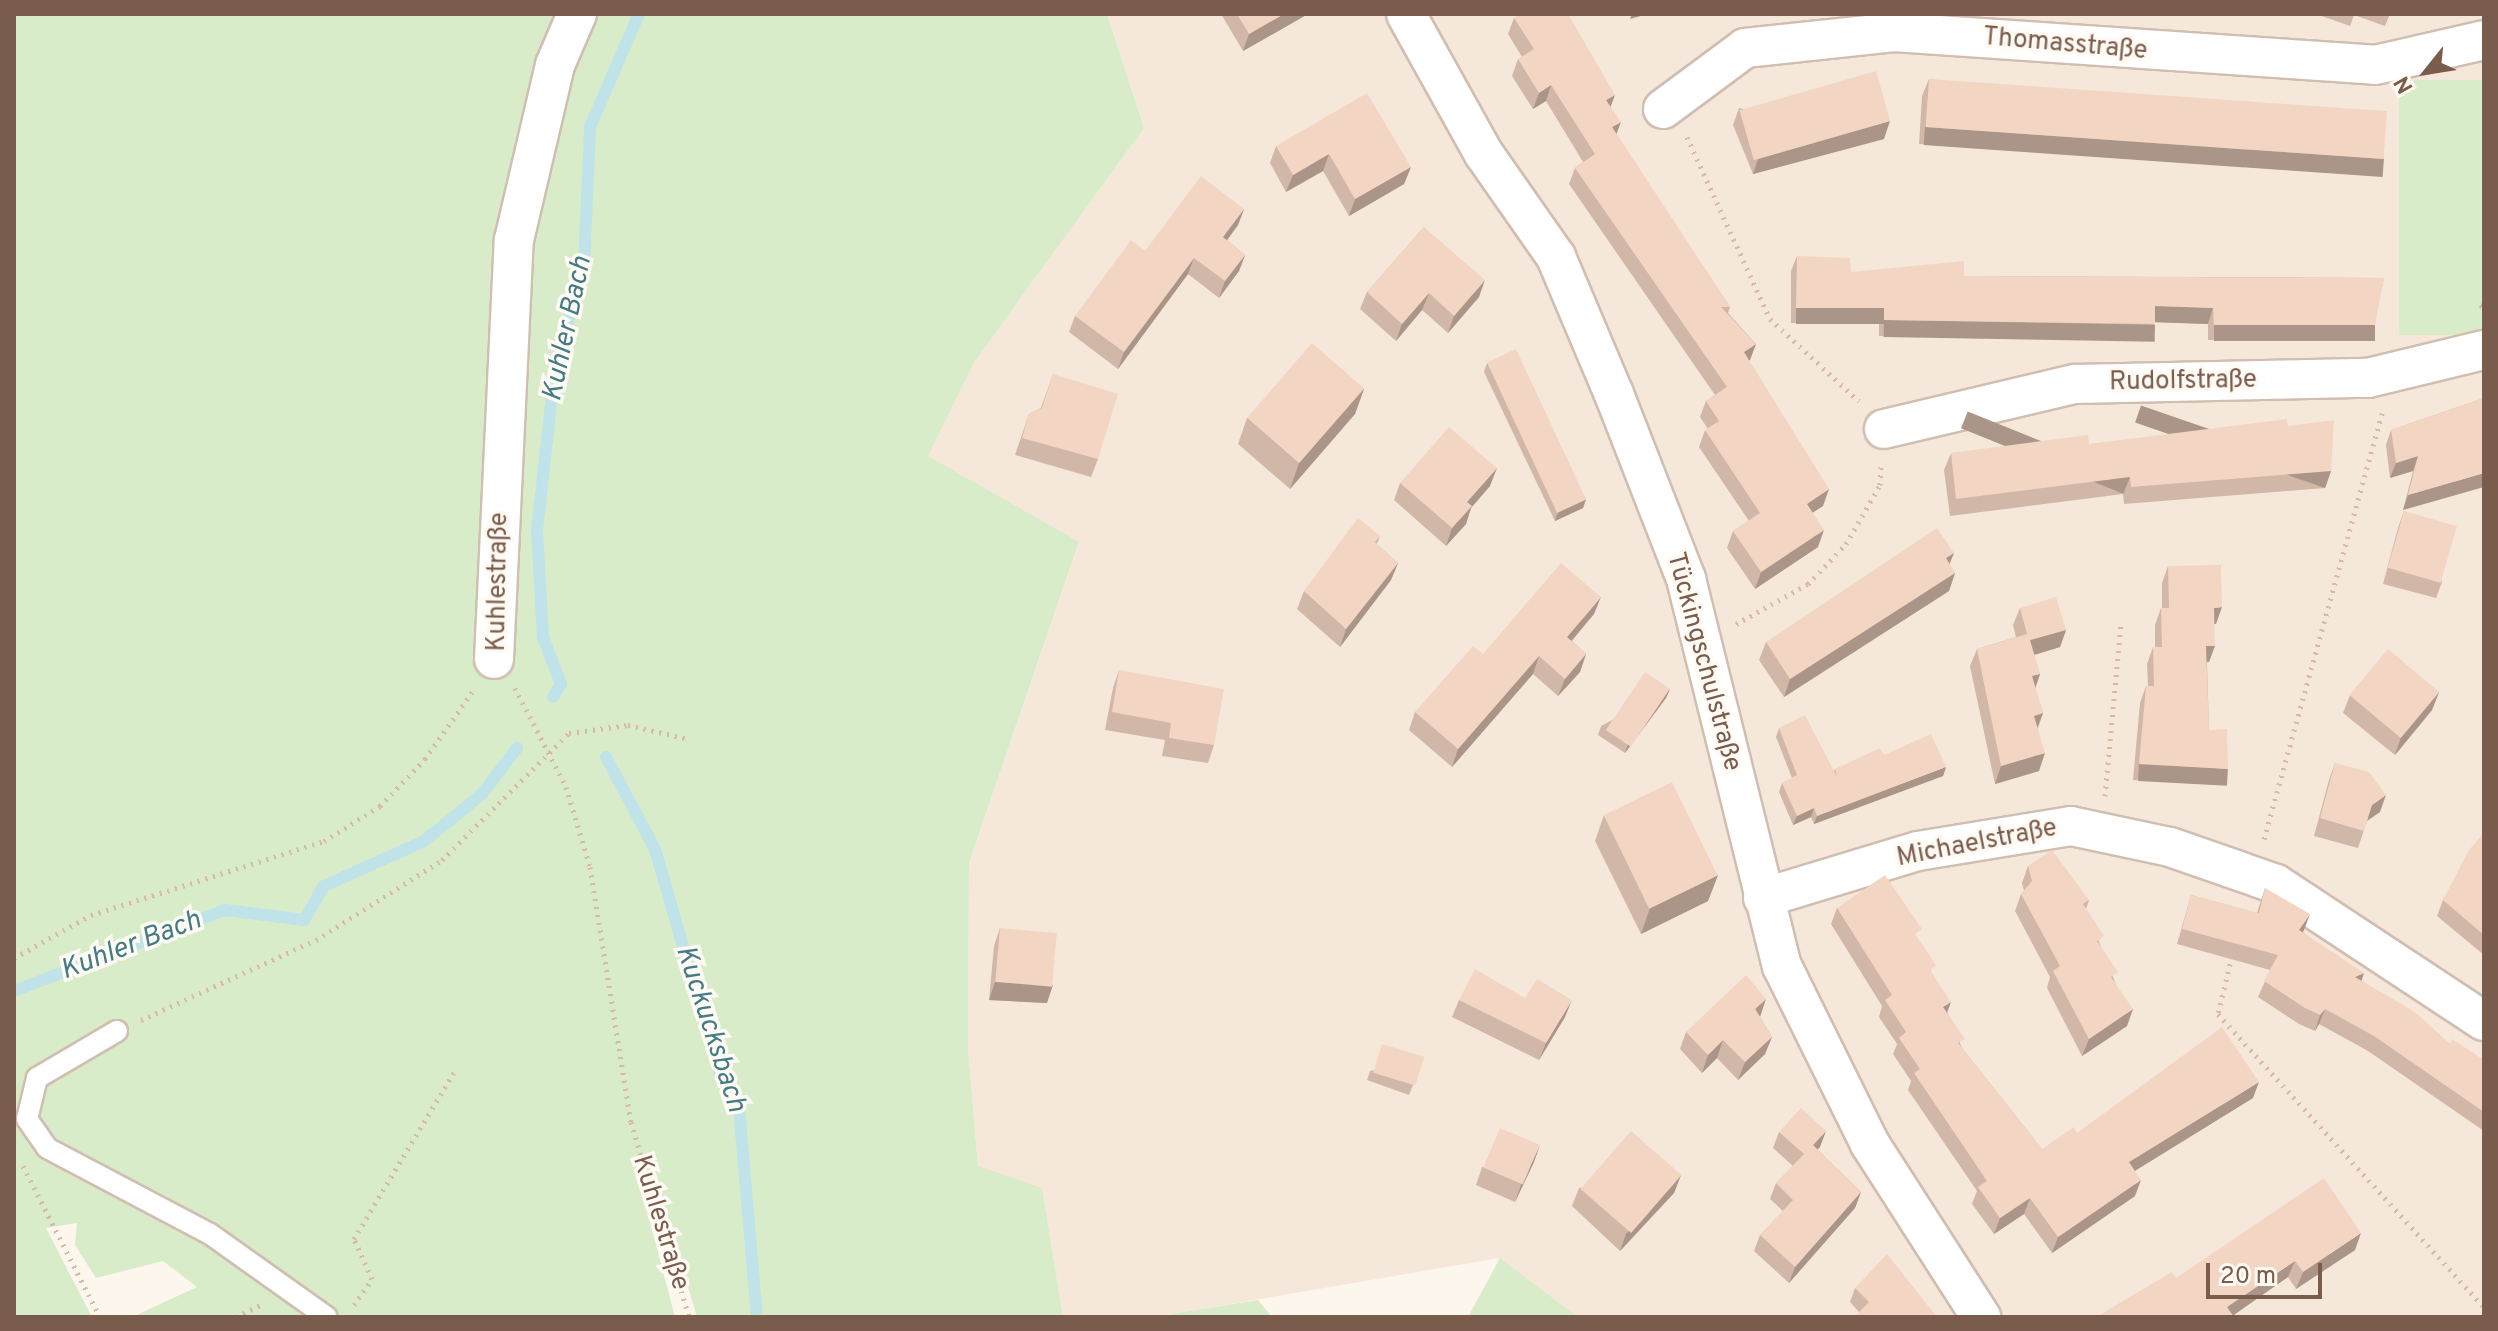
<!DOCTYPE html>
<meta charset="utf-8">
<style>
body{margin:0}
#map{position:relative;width:2498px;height:1331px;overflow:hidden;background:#fdf6ec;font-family:Overpass,sans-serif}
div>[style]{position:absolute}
.residential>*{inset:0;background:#f5e8da}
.green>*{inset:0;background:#d8ecc9;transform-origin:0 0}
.stream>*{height:12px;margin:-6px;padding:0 6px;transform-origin:6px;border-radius:6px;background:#bfe3e8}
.path>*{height:5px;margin-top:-2.5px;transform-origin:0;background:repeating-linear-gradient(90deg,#d9b8a5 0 2px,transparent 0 8px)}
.roads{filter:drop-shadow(2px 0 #d1beb0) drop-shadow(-2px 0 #d1beb0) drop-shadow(0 2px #d1beb0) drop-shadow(0 -2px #d1beb0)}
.lane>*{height:20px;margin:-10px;padding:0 10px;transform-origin:10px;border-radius:10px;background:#fff}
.street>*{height:38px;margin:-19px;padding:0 19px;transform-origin:19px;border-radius:19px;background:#fff}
.wall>*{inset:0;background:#d1b7a8}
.shaded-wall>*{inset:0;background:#aa9588;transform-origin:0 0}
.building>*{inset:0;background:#f3d5c3;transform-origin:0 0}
span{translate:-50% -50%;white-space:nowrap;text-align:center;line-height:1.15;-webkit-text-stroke:7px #fffaf3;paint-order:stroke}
.street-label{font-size:26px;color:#7a5c4d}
.water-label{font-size:28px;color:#437c86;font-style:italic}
.frame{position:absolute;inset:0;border:16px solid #7a5c4d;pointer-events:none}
.north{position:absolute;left:2386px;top:32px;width:80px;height:80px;-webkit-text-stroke:6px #fffaf3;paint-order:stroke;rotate:240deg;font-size:22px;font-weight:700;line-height:32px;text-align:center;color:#7a5c4d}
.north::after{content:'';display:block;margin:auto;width:28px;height:36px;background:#7a5c4d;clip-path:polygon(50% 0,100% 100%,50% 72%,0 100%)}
.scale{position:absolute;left:2206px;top:1263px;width:116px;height:36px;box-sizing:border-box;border:4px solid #7a5c4d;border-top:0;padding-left:10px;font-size:24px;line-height:28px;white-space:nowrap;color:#7a5c4d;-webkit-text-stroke:6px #fffaf3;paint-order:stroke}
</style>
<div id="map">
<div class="residential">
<i style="clip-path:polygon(1107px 14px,2484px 14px,2484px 1317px,1578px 1317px,1500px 1258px,1154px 1317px,1063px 1317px,1042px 1189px,978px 1167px,968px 1046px,969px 863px,1079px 543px,927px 457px,975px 361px,1144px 128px)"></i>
</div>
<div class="green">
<i style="clip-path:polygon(14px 14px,1107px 14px,1144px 128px,975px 361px,928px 456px,1079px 542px,969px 863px,968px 1046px,978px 1166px,1042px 1188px,1063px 1317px,697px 1317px,659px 1192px,645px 1203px,675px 1317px,132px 1317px,197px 1287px,163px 1261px,96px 1278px,75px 1245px,77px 1223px,46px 1228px,92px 1317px,14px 1317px)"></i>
<i style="left:2484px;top:80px;width:255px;height:85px;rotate:90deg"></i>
<i style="clip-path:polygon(1500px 1258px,1578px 1317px,1468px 1317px)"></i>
<i style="clip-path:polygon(1258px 1300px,1272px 1317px,1154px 1317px,1183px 1312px)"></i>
</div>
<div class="stream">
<i style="left:553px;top:697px;width:15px;rotate:-58deg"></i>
<i style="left:561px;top:684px;width:50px;rotate:-111deg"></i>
<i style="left:543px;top:637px;width:106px;rotate:-93.2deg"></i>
<i style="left:537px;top:531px;width:172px;rotate:-83.7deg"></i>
<i style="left:556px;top:360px;width:97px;rotate:-73.2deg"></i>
<i style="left:584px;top:267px;width:140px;rotate:-87.5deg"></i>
<i style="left:590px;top:127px;width:123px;rotate:-66.6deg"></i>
<i style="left:606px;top:757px;width:104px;rotate:62deg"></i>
<i style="left:655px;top:849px;width:228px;rotate:74deg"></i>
<i style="left:718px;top:1068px;width:45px;rotate:62.3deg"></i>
<i style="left:739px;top:1108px;width:210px;rotate:85.1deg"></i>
<i style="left:14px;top:991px;width:226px;rotate:-21deg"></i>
<i style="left:225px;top:910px;width:80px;rotate:7.2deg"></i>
<i style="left:304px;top:920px;width:39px;rotate:-60deg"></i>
<i style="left:324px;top:886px;width:110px;rotate:-24.2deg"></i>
<i style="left:424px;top:841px;width:75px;rotate:-39deg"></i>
<i style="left:482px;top:794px;width:58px;rotate:-52.7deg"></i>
</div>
<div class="path">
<i style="left:1687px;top:137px;width:200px;rotate:65.5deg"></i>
<i style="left:1770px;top:319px;width:121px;rotate:42.7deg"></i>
<i style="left:2480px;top:305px;width:4px;rotate:27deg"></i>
<i style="left:1736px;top:624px;width:82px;rotate:-29.1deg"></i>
<i style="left:1808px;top:584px;width:55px;rotate:-46.5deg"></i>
<i style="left:1846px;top:544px;width:68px;rotate:-60deg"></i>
<i style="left:1880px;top:485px;width:19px;rotate:-87deg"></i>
<i style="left:515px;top:688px;width:111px;rotate:62.7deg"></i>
<i style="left:566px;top:787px;width:84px;rotate:73.3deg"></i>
<i style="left:590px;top:867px;width:258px;rotate:80.9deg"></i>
<i style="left:631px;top:1122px;width:203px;rotate:73.4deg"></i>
<i style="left:2105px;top:796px;width:173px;rotate:-84.7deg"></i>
<i style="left:2264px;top:839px;width:442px;rotate:-74.5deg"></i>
<i style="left:2232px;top:956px;width:60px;rotate:103.6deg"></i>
<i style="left:2218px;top:1014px;width:396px;rotate:47.8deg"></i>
<i style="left:14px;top:958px;width:88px;rotate:-29.2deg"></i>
<i style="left:91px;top:915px;width:244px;rotate:-17.6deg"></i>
<i style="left:324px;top:841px;width:66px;rotate:-32deg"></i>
<i style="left:380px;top:806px;width:65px;rotate:-46.2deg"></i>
<i style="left:425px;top:759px;width:87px;rotate:-54.8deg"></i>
<i style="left:141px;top:1020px;width:192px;rotate:-24.6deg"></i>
<i style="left:316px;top:940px;width:149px;rotate:-32.4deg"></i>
<i style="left:442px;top:860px;width:180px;rotate:-45deg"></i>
<i style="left:569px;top:733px;width:60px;rotate:-7.7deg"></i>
<i style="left:628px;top:725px;width:62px;rotate:13.1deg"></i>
<i style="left:23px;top:1166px;width:169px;rotate:63deg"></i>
<i style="left:354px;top:1305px;width:32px;rotate:-55deg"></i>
<i style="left:372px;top:1279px;width:44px;rotate:-114.2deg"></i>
<i style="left:354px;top:1239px;width:195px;rotate:-59.1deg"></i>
<i style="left:236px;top:1317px;width:30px;rotate:-26deg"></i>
</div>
<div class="roads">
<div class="lane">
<i style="left:117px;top:1031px;width:93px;rotate:149.6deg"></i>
<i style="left:37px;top:1078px;width:42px;rotate:103.7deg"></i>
<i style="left:27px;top:1119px;width:35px;rotate:55deg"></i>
<i style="left:47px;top:1148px;width:184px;rotate:27.8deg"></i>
<i style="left:210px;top:1234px;width:143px;rotate:35.4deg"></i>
</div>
<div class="street">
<i style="left:1406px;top:14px;width:160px;rotate:60.9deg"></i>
<i style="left:1484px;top:154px;width:126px;rotate:55deg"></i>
<i style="left:1556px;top:257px;width:149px;rotate:67.1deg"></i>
<i style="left:1614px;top:394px;width:199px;rotate:68.7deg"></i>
<i style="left:1686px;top:579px;width:399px;rotate:76.1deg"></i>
<i style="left:1782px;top:966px;width:199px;rotate:63.7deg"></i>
<i style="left:1870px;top:1144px;width:206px;rotate:57.3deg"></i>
<i style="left:1663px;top:109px;width:102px;rotate:-36.6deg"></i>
<i style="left:1745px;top:48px;width:150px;rotate:-6.1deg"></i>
<i style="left:1894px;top:32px;width:482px;rotate:3.9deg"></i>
<i style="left:2375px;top:65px;width:112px;rotate:-12.9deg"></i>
<i style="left:1884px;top:429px;width:196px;rotate:-13.3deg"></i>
<i style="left:2075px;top:384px;width:293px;rotate:-1.2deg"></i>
<i style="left:2368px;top:378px;width:119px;rotate:-13.6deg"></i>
<i style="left:494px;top:659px;width:419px;rotate:-87.3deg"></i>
<i style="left:514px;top:240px;width:180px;rotate:-76.8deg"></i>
<i style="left:555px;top:65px;width:56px;rotate:-66.7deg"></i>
<i style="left:1763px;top:898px;width:162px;rotate:-16.9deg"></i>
<i style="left:1918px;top:851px;width:155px;rotate:-9.3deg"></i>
<i style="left:2071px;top:826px;width:101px;rotate:12deg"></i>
<i style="left:2170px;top:847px;width:112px;rotate:19.2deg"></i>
<i style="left:2276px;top:884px;width:249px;rotate:33.4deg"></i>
</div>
</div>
<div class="wall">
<i style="clip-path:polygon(1221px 14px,1308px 14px,1243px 51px)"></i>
<i style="clip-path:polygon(2316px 14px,2390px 14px,2385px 26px,2354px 15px,2350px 26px)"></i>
<i style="clip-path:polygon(1514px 18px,1610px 106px,1616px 134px,1730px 307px,1728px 313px,1756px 344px,1749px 361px,1823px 506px,1812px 513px,1818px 547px,1755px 589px,1727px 548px,1733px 531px,1749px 521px,1699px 447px,1705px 430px,1708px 429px,1700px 417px,1706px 401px,1715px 395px,1569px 184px,1575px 168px,1583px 162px,1546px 101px,1533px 109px,1512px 76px,1518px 59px,1522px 57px,1508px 34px)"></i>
<i style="clip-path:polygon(1929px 79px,2384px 157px,2378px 174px,1919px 144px,1922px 96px)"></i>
<i style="clip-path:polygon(1739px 108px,1884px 139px,1753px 174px,1733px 125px)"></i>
<i style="clip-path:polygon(1276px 146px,1411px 167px,1404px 184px,1349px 216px,1323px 171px,1286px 192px,1270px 163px)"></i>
<i style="clip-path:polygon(1244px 209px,1238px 225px,1227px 240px,1245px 255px,1239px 271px,1219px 298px,1188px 274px,1118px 369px,1069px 332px,1075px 316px,1145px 251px)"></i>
<i style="clip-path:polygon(1424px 227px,1479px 297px,1448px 333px,1422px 310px,1396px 341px,1360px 309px,1367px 292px)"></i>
<i style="clip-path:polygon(1797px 256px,1851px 272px,1964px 276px,2384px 278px,2370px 341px,2208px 340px,2208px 324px,2155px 322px,2149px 340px,1879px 336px,1879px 323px,1791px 323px,1791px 271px)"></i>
<i style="clip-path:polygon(1487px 363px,1586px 499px,1583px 508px,1555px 521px,1484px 372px)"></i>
<i style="clip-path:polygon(1053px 374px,1098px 459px,1091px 477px,1015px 455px,1029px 414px,1041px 408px)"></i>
<i style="clip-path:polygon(1364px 389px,1355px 414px,1290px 489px,1238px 444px,1247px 418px)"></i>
<i style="clip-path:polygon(2484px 398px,2403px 510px,2413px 471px,2390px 478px,2386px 445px,2391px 430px)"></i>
<i style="clip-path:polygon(2288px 426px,2331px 471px,2325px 488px,2124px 504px,2123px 494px,1950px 516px,1944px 470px,1951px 453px,2089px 444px)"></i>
<i style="clip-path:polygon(1400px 483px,1490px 486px,1471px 508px,1466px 524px,1446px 546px,1394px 500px)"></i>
<i style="clip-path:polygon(2404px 511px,2442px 582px,2436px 598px,2383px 584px,2398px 528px)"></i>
<i style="clip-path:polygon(1380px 536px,1377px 544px,1398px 563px,1391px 580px,1340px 647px,1297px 609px,1304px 591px)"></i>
<i style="clip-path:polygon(1954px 553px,1949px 564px,1955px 573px,1949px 591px,1784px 697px,1759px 660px,1766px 642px)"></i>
<i style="clip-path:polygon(2168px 566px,2216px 624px,2214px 624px,2209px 662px,2207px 662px,2209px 730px,2222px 785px,2133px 780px,2140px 703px,2146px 686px,2148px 686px,2147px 664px,2153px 647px,2155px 647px,2155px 625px,2161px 608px,2162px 608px,2162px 583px)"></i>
<i style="clip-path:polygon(2020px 608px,2066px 630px,2060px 647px,2034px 655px,2040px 674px,2035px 688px,2043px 713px,2038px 728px,2039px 771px,1995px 784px,1970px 666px,1977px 649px,2016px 637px,2013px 625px)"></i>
<i style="clip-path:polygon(1594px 614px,1572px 641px,1586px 654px,1580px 672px,1558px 696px,1533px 674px,1452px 767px,1409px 730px,1415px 712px,1483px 654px)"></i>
<i style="clip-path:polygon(1119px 670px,1214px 745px,1208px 763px,1162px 756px,1165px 740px,1105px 730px,1113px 688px)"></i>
<i style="clip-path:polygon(1670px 689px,1666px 698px,1625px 753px,1598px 735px,1601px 726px)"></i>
<i style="clip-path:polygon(2439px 692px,2432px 710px,2395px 755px,2343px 713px,2350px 695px)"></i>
<i style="clip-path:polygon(1779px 728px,1834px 771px,1835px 769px,1884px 755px,1946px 767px,1943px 776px,1814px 824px,1811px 817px,1793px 825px,1779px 792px,1782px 783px,1792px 778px,1776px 737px)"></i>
<i style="clip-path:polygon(2335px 763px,2380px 812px,2367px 821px,2358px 848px,2314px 836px,2329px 780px)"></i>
<i style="clip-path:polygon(1604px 815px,1718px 875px,1708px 901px,1641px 934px,1595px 841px)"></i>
<i style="clip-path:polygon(2484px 833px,2484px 955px,2437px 916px,2443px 900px)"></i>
<i style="clip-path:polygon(2028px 866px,2089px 900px,2086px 909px,2115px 982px,2127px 1026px,2082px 1056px,2047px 988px,2050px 977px,2015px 911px,2021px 894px,2024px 891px,2022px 883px)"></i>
<i style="clip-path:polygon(2265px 888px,2304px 930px,2303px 932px,2362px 981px,2450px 1044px,2484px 1060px,2484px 1131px,2368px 1051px,2319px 1024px,2315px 1031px,2299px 1024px,2258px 997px,2270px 970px,2177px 944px,2191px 895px,2257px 913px)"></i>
<i style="clip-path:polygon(1837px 908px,1918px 939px,1962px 1048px,2042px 1149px,2077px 1133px,2253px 1098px,2135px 1171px,2135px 1196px,2052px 1253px,2024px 1214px,1994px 1234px,1972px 1204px,1977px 1191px,1908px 1090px,1911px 1081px,1893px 1054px,1897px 1044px,1879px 1017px,1882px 1006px,1831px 924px)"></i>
<i style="clip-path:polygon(1000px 928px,1047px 1003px,989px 1000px,994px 946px)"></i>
<i style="clip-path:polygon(1525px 998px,1565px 1017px,1539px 1060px,1452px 1017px,1459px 1000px)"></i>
<i style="clip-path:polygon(1760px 1017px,1772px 1037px,1765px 1054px,1738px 1080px,1717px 1058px,1702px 1073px,1680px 1049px,1686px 1032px)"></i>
<i style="clip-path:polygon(1424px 1057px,1409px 1095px,1367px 1080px,1370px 1071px)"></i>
<i style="clip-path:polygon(1779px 1132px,1820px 1147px,1817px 1149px,1861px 1192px,1855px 1208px,1789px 1283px,1754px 1251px,1760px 1235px,1783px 1211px,1770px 1199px,1776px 1183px,1793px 1166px,1773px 1148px)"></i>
<i style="clip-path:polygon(1534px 1162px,1515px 1202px,1476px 1185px,1482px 1167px)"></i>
<i style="clip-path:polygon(1681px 1175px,1674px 1193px,1620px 1251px,1572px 1206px,1579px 1188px)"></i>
<i style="clip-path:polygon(2355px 1250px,2296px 1289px,2288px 1277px,2233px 1315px,2176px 1278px)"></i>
<i style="clip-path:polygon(1855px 1288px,1937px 1317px,1859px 1312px,1850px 1302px)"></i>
</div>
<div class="shaded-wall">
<i style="clip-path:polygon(1284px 14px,1308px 14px,1243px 51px,1249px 34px)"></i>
<i style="clip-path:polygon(1632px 14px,1648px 14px,1630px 19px)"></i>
<i style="clip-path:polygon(1551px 85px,1546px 101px,1533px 109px,1539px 93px)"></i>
<i style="clip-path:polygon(1615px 95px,1609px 111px,1606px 100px)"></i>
<i style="clip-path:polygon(1890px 121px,1884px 139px,1753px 174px,1759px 156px)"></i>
<i style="clip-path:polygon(1621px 122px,1615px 138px,1612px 127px)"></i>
<i style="left:1925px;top:127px;width:460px;height:18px;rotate:4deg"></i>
<i style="clip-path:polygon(1329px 154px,1323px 171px,1286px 192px,1293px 175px)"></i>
<i style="clip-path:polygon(1411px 167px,1404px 184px,1349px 216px,1355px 199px)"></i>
<i style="clip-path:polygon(1244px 209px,1238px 225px,1217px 254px,1223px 237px)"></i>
<i style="clip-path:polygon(1245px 255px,1239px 271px,1219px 298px,1225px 281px)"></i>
<i style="clip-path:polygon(1194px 258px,1188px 274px,1118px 369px,1124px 352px)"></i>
<i style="clip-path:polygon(1485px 280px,1479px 297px,1448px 333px,1454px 316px)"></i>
<i style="clip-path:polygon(1429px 293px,1422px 310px,1396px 341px,1402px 324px)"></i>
<i style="clip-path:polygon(2155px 306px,2213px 308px,2208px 324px,2149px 322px)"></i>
<i style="left:1796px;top:308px;width:88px;height:16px"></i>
<i style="left:1884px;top:320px;width:271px;height:17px;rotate:1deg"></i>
<i style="left:2214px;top:325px;width:161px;height:16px"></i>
<i style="clip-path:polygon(1756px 344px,1750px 360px,1738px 369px,1744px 352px)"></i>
<i style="clip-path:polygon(1364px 389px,1355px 414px,1290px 489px,1299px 463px)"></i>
<i style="clip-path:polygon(2418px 456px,2413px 471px,2390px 478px,2396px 463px)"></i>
<i style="clip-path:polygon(1497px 468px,1490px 486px,1471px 508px,1466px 524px,1446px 546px,1452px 528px,1467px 502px)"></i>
<i style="left:2331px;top:471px;width:18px;height:201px;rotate:109deg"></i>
<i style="clip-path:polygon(2484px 473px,2484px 487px,2403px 510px,2408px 495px)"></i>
<i style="left:2130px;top:477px;width:18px;height:175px;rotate:112deg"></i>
<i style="clip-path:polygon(1829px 489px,1823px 506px,1801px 520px,1807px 504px)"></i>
<i style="clip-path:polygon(1586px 499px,1583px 508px,1555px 521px,1558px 512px)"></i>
<i style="clip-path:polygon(1824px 530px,1818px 547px,1755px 589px,1761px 572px)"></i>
<i style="clip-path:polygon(1954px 553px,1947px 570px,1946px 558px)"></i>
<i style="clip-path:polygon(1398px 563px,1391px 580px,1340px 647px,1346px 629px)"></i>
<i style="clip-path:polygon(1955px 573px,1949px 591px,1784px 697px,1790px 679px)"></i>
<i style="clip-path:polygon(1601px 597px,1594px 614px,1560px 654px,1567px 637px)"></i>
<i style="clip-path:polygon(2222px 607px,2216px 624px,2208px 624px,2214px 608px)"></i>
<i style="clip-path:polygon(2066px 630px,2060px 647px,2024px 658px,2030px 640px)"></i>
<i style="clip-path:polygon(2206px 646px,2215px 646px,2209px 662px,2200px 663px)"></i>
<i style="clip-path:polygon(1586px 654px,1580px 672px,1558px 696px,1565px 679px)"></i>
<i style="clip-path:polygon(1539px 656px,1533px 674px,1452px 767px,1458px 749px)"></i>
<i style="clip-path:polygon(2040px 674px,2034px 692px,2032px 676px)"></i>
<i style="clip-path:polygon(1670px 689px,1666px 698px,1625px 753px,1628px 744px)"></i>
<i style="clip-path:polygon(2439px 692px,2432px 710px,2395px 755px,2401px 737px)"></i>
<i style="clip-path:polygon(2043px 713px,2036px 731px,2034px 716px)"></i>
<i style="clip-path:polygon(2045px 753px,2039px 771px,1995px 784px,2001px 766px)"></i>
<i style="left:2139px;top:764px;width:89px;height:17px;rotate:3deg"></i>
<i style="clip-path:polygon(1946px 767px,1943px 776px,1814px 824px,1817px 816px)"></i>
<i style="clip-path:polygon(2386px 795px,2380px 812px,2365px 822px,2372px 805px)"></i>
<i style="clip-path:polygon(1814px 808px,1811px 817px,1793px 825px,1797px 816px)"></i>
<i style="clip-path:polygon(1718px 875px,1708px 901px,1641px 934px,1650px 908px)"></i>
<i style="clip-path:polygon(2310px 914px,2304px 930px,2294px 945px,2299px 930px)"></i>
<i style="clip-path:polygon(2364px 973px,2359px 989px,2355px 977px)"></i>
<i style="clip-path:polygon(995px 982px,1053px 985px,1047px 1003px,989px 1000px)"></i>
<i style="clip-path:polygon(1766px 999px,1760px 1017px,1755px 1009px)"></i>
<i style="clip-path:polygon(1572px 1000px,1565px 1017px,1539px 1060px,1546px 1043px)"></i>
<i style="clip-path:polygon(1951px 1002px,1945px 1018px,1943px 1007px)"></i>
<i style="clip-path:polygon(2133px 1009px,2127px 1026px,2082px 1056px,2089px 1039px)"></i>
<i style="clip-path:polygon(2325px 1009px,2319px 1024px,2315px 1031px,2320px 1015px)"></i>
<i style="clip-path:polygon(1772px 1037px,1765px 1054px,1738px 1080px,1745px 1062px)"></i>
<i style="clip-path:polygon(1723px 1040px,1717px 1058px,1702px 1073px,1708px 1055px)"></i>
<i style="clip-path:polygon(2259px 1082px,2253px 1098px,2123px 1178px,2129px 1162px)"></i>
<i style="clip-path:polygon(1826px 1131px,1820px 1147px,1807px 1161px,1813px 1145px)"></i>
<i style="clip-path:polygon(1540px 1145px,1534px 1162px,1515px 1202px,1521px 1185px)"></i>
<i style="clip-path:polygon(1681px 1175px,1674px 1193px,1620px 1251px,1626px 1234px)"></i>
<i style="clip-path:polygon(2141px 1180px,2135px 1196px,2052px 1253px,2058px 1237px)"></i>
<i style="clip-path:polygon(1861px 1192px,1855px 1208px,1789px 1283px,1795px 1267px)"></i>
<i style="clip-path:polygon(2030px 1198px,2024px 1214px,1994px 1234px,2000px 1218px)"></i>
<i style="clip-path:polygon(2361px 1233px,2355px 1250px,2296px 1289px,2303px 1272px)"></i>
<i style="clip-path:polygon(2295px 1261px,2288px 1277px,2231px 1317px,2227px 1307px)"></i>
</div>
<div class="building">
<i style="clip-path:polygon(1237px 14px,1284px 14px,1249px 34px)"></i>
<i style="clip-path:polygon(1520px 14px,1568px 14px,1615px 95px,1606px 100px,1621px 122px,1612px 127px,1730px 307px,1721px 307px,1756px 344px,1744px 352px,1829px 489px,1807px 504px,1824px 530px,1761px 572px,1733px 531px,1760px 513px,1705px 430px,1719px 421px,1706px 401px,1727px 387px,1575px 168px,1595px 154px,1551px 85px,1539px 93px,1518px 59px,1534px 49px,1514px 18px)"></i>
<i style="left:1876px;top:71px;width:52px;height:142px;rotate:74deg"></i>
<i style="left:1929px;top:79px;width:459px;height:48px;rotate:4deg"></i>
<i style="clip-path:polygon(1367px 93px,1411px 167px,1355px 199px,1329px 154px,1293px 175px,1276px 146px)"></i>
<i style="clip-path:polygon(1201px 176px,1244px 209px,1223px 237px,1245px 255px,1225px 281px,1194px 258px,1124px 352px,1075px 316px,1131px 240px,1145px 251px)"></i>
<i style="clip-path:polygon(1424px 227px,1485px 280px,1454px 316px,1429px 293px,1402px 324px,1367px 292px)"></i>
<i style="clip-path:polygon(1797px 256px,1850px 258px,1851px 272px,1964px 261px,1964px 276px,2384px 278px,2375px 325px,2214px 325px,2213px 308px,2155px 306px,2155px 324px,1884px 320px,1884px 308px,1796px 308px)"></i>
<i style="left:1312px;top:343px;width:69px;height:99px;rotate:41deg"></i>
<i style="left:1516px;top:349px;width:166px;height:32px;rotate:65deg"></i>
<i style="clip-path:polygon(1053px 374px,1118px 394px,1098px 459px,1022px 438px,1029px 414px,1042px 408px)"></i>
<i style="clip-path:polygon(2484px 398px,2484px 473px,2408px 495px,2418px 456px,2396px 463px,2391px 430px)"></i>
<i style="clip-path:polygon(2287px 419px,2288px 426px,2334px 420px,2331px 471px,2131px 487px,2130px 477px,1956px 499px,1951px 453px,2088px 435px,2089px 444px)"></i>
<i style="clip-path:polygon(1449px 427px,1497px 468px,1467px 502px,1472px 506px,1452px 528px,1400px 483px)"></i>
<i style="left:2404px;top:511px;width:55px;height:59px;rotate:16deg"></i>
<i style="clip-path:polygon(1358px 518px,1380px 536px,1375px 542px,1398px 563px,1346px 629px,1304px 591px)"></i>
<i style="clip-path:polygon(1937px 528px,1954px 553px,1946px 558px,1955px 573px,1790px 679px,1766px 642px)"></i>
<i style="clip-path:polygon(1561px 563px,1601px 597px,1567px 637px,1586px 654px,1565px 679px,1539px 656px,1458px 749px,1415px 712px,1473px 646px,1483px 654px)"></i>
<i style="clip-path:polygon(2221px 565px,2222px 607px,2214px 608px,2215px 646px,2206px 646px,2209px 730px,2227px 729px,2228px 769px,2139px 764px,2146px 686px,2154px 686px,2153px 647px,2162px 647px,2161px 608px,2169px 608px,2168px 566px)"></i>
<i style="clip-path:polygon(2056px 597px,2066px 630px,2030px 640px,2040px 674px,2032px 676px,2043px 713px,2034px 716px,2045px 753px,2001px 766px,1977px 649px,2027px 634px,2020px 608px)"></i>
<i style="left:2388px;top:649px;width:67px;height:60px;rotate:40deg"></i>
<i style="clip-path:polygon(1119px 670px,1224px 689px,1214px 745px,1169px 738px,1171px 723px,1112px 712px)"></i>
<i style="left:1645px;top:672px;width:30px;height:70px;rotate:34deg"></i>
<i style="clip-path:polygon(1805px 715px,1837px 777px,1835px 769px,1880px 748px,1884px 755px,1931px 734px,1946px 767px,1817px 816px,1814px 808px,1797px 816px,1782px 783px,1797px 775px,1779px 728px)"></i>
<i style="clip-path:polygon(2335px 763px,2369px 772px,2386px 795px,2372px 805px,2364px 831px,2320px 818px)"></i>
<i style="left:1672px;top:782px;width:104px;height:76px;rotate:64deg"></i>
<i style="clip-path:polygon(2484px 833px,2484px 935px,2443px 900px,2469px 850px)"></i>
<i style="clip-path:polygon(2052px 850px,2089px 900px,2083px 904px,2104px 936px,2097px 941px,2118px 972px,2111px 977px,2133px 1009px,2089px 1039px,2053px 971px,2060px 966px,2021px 894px,2032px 881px,2028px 866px)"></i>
<i style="clip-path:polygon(1885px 875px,1922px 929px,1915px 934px,1936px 965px,1930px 970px,1951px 1002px,1943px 1007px,1965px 1039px,1958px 1043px,2042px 1149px,2074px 1127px,2077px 1133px,2222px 1027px,2259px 1082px,2129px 1162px,2141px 1180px,2058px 1237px,2030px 1198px,2000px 1218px,1978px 1187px,1987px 1181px,1914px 1073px,1920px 1069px,1899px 1038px,1906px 1032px,1885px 1000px,1892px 995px,1837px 908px)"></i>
<i style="clip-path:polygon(2265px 888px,2310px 914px,2299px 930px,2364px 973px,2355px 977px,2415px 1012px,2450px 1044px,2452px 1039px,2484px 1060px,2484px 1112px,2374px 1036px,2325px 1009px,2320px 1015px,2305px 1008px,2264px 981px,2278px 955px,2182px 929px,2191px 895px,2259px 913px)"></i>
<i style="left:1000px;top:928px;width:57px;height:54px;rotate:5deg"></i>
<i style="clip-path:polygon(1475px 969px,1525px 998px,1537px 979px,1572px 1000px,1546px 1043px,1459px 1000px)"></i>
<i style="clip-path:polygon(1746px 975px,1766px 999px,1755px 1009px,1772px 1037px,1745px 1062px,1723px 1040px,1708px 1055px,1686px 1032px)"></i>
<i style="left:1382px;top:1044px;width:44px;height:30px;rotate:17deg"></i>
<i style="clip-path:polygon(1801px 1108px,1826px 1131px,1813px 1145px,1861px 1192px,1795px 1267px,1760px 1235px,1793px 1200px,1776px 1183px,1804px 1154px,1779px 1132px)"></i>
<i style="left:1500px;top:1128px;width:43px;height:43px;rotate:23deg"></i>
<i style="left:1631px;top:1131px;width:67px;height:77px;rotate:41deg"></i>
<i style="clip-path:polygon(2324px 1178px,2361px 1233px,2303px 1272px,2295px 1261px,2227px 1307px,2234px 1317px,2096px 1317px,2172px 1272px,2176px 1278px)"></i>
<i style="clip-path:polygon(1887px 1254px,1937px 1317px,1854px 1317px,1869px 1302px,1855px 1288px)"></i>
</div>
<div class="street-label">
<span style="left:2065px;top:45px;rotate:5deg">Thomasstraße</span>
<span style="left:2183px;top:382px;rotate:-1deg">Rudolfstraße</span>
<span style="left:499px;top:582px;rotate:-89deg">Kuhlestraße</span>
<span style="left:1703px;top:662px;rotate:75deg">Tückingschulstraße</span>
<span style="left:1977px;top:844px;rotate:-11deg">Michaelstraße</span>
<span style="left:660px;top:1223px;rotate:73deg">Kuhlestraße</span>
</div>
<div class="water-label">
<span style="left:568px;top:329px;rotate:-78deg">Kuhler Bach</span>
<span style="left:131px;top:946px;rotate:-21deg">Kuhler Bach</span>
<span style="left:710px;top:1029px;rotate:72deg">Kuckucksbach</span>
</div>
<div class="frame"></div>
<div class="north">N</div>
<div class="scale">20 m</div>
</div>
